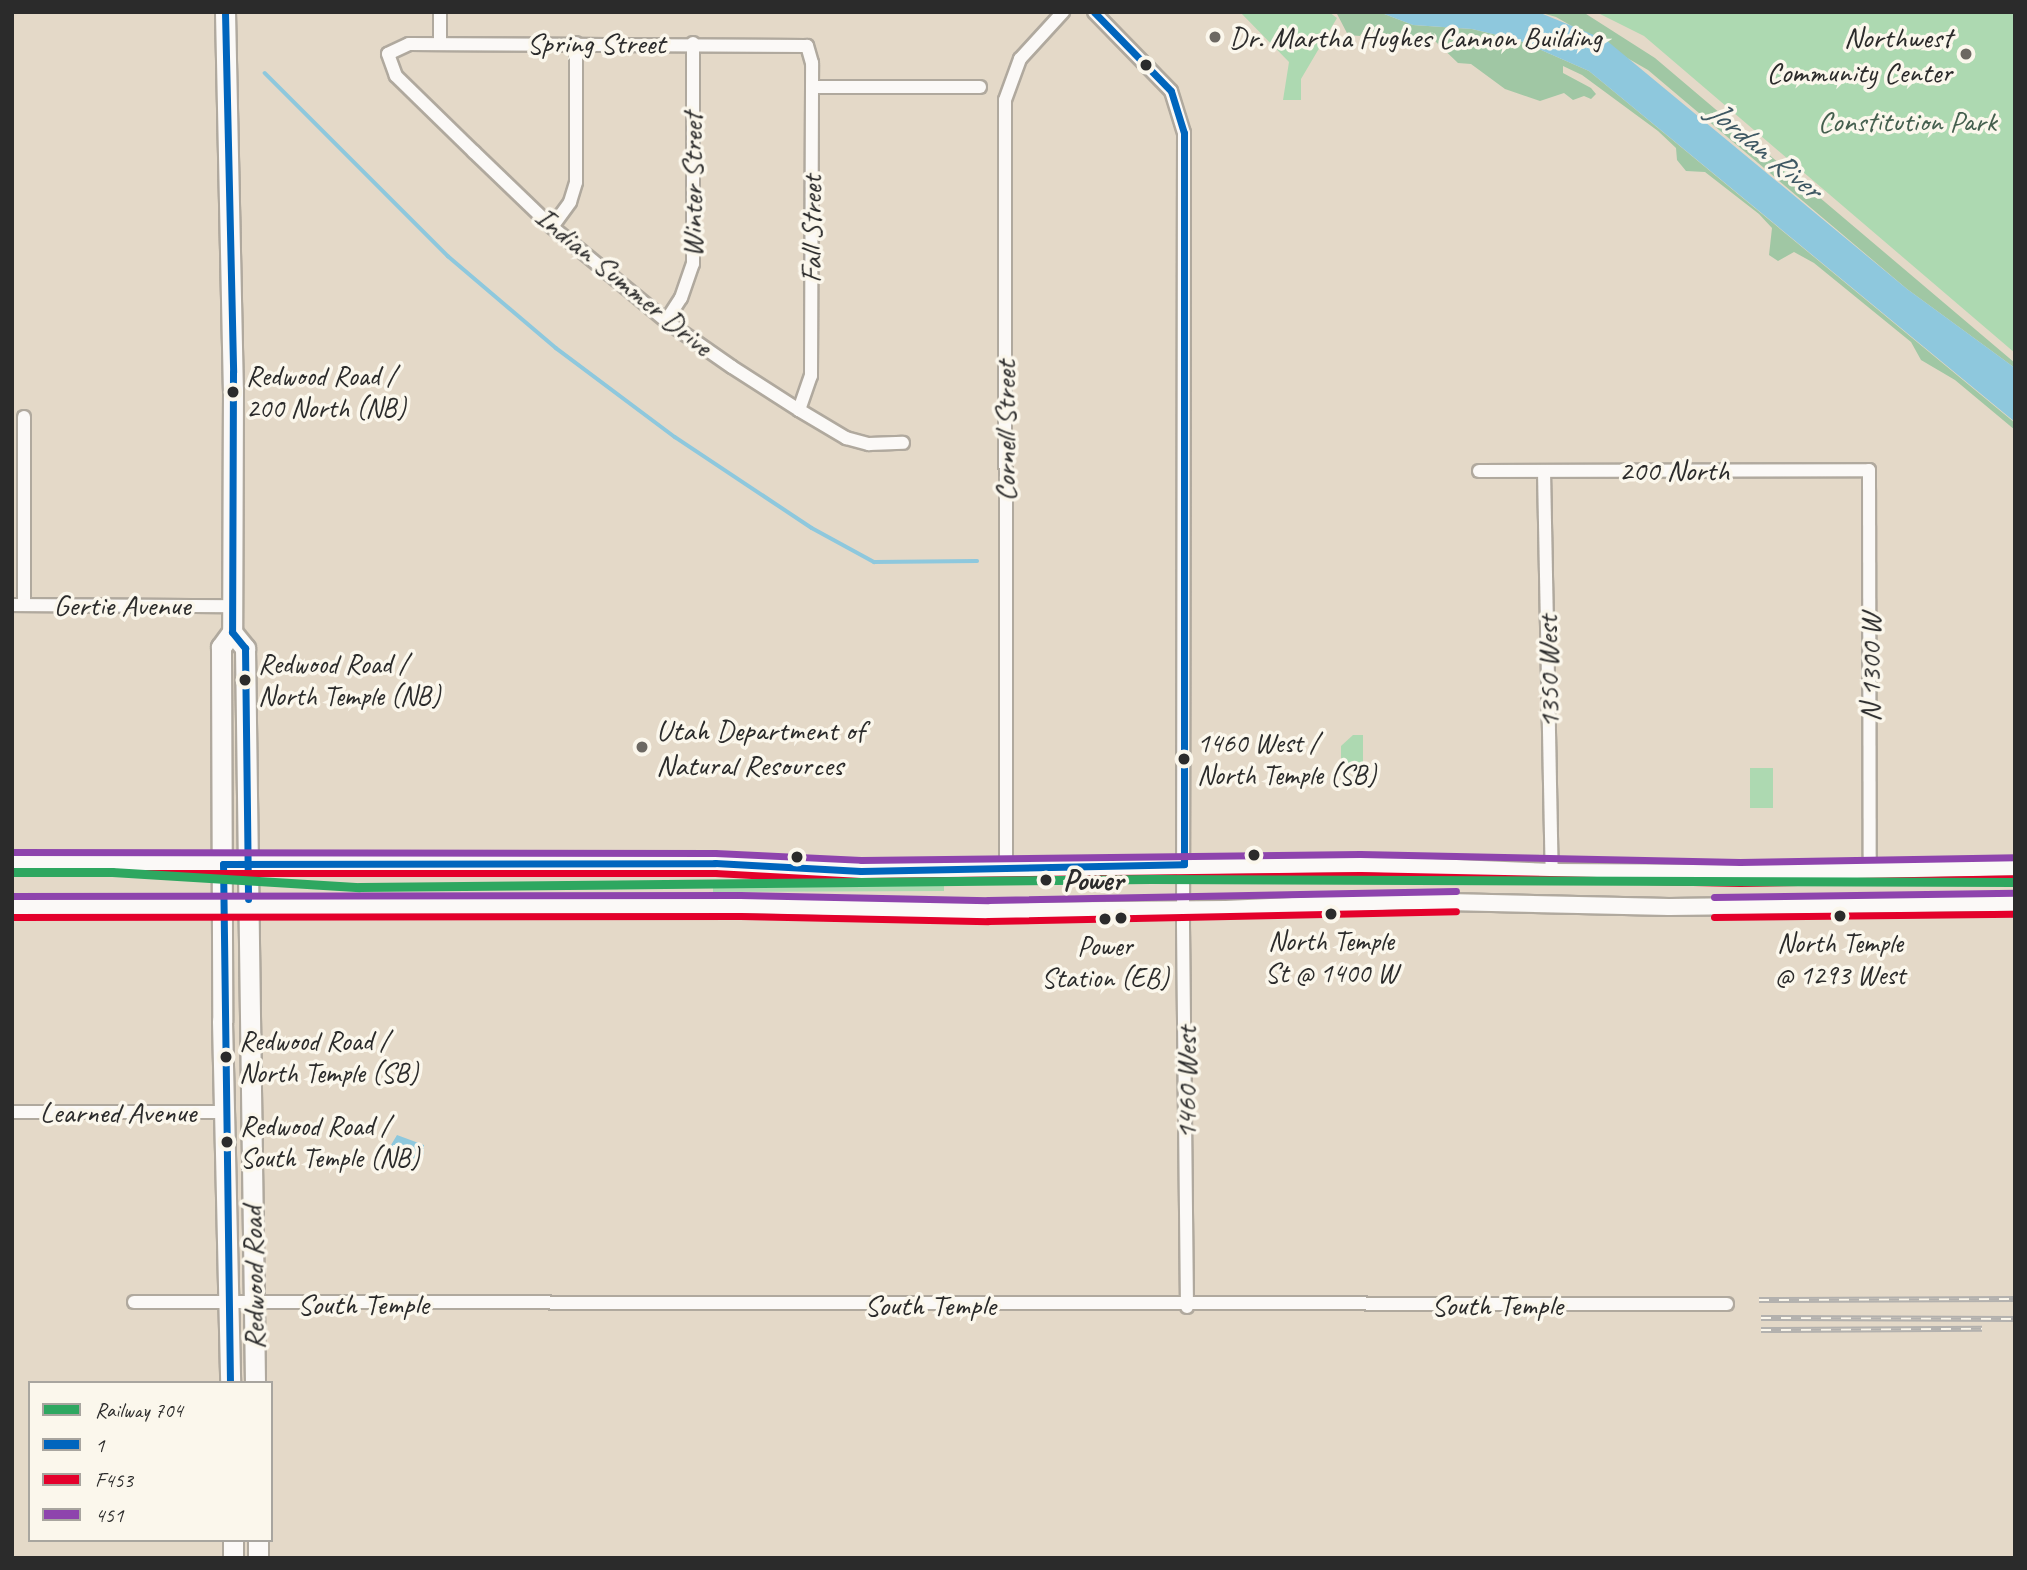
<!DOCTYPE html>
<style>
body{margin:0}
#map{position:relative;width:2027px;height:1570px;overflow:hidden;background:#e4d9c8;font-family:Caveat,sans-serif}
div>[style]{position:absolute}
.green>*{inset:0;background:#add9b1;transform-origin:0 0}
.forest>*{inset:0;background:#a0c7a4}
.water>*{inset:0;background:#8ec8dd}
.stream>*{height:3.5px;margin:-1.75px;padding:0 1.75px;transform-origin:1.75px;border-radius:1.75px;background:#8ec8dd}
.roads{filter:drop-shadow(2px 0 #b0a99e) drop-shadow(-2px 0 #b0a99e) drop-shadow(0 2px #b0a99e) drop-shadow(0 -2px #b0a99e)}
.minor>*{height:12px;margin:-6px;padding:0 6px;transform-origin:6px;border-radius:6px;background:#fbf9f7}
.secondary>*{height:16px;margin:-8px;padding:0 8px;transform-origin:8px;border-radius:8px;background:#fbf9f7}
.primary>*{height:19px;margin:-9.5px;padding:0 9.5px;transform-origin:9.5px;border-radius:9.5px;background:#fbf9f7}
.rail>*{height:6px;margin-top:-3px;transform-origin:0;background:repeating-linear-gradient(90deg,#fbf7ec 0 10px,#b3b1ae 0 20px);box-sizing:border-box;border-block:2px solid #b3b1ae}
.bus-1>*{height:7px;margin:-3.5px;padding:0 3.5px;transform-origin:3.5px;border-radius:3.5px;background:#0065bd}
.bus-2>*{height:7px;margin:-3.5px;padding:0 3.5px;transform-origin:3.5px;border-radius:3.5px;background:#e4002b}
.bus-3>*{height:7px;margin:-3.5px;padding:0 3.5px;transform-origin:3.5px;border-radius:3.5px;background:#8e44ad}
.rail-1>*{height:9px;margin:-4.5px;padding:0 4.5px;transform-origin:4.5px;border-radius:4.5px;background:#2ea760}
.dots>*{width:19px;height:19px;translate:-50% -50%;box-sizing:border-box;border:4px solid #fbf7ec;border-radius:50%}
span{translate:-50% -50%;white-space:nowrap;text-align:center;line-height:1.15;-webkit-text-stroke:7px #fbf7ec;paint-order:stroke}
.bus-label{font-size:28px;color:#2b2b2b}
.left{translate:0 -50%;text-align:left}
.poi-label{font-size:30px;color:#2b2b2b}
.right{translate:-100% -50%;text-align:right}
.street-label{font-size:30px;color:#2b2b2b}
.park-label{font-size:30px;color:#445f4e}
.stop-label{font-size:30px;color:#2b2b2b;font-weight:700}
.water-label{font-size:32px;color:#3e5863;font-style:italic}
.frame{position:absolute;inset:0;border:14px solid #2b2b2b;pointer-events:none}
.legend{position:absolute;left:28px;top:1381px;width:245px;height:161px;box-sizing:border-box;background:#fbf7ec;border:2px solid #a8a59f;margin:0;padding:9px 12px;list-style:none;font-size:21px;color:#2b2b2b}
.legend li{display:flex;align-items:center;gap:14px;height:35px}
.legend b{width:35px;border:2px solid #a8a59f}
</style>
<div id="map">
<div class="green">
<i style="clip-path:polygon(1240px 12px,1329px 12px,1337px 18px,1301px 79px,1301px 100px,1283px 100px,1289px 62px)"></i>
<i style="clip-path:polygon(1596px 12px,2015px 12px,2015px 353px,1644px 36px)"></i>
<i style="clip-path:polygon(1353px 735px,1363px 735px,1363px 763px,1341px 763px,1341px 746px)"></i>
<i style="left:1750px;top:768px;width:23px;height:40px"></i>
<i style="clip-path:polygon(1382px 872px,1520px 878px,1520px 879px,1357px 879px)"></i>
<i style="clip-path:polygon(944px 885px,944px 891px,713px 892px,713px 888px)"></i>
</div>
<div class="forest">
<i style="clip-path:polygon(1336px 12px,1379px 12px,1413px 25px,1472px 29px,1518px 40px,1589px 71px,2015px 423px,2015px 430px,1955px 380px,1921px 360px,1911px 342px,1814px 263px,1794px 252px,1778px 261px,1769px 255px,1772px 228px,1759px 214px,1705px 172px,1686px 171px,1677px 160px,1676px 148px,1658px 131px,1582px 75px,1563px 66px,1563px 73px,1591px 88px,1596px 94px,1591px 99px,1584px 96px,1573px 100px,1564px 93px,1540px 101px,1505px 89px,1471px 64px,1458px 63px,1435px 41px,1410px 46px,1387px 34px,1364px 30px,1360px 36px,1348px 35px)"></i>
<i style="clip-path:polygon(1538px 12px,1583px 12px,1655px 58px,2015px 363px,2015px 368px,1907px 289px,1648px 70px,1556px 17px)"></i>
</div>
<div class="water">
<i style="clip-path:polygon(1379px 12px,1538px 12px,1606px 40px,1907px 289px,2015px 368px,2015px 422px,1589px 71px,1518px 40px,1472px 29px,1413px 25px)"></i>
<i style="clip-path:polygon(397px 1135px,424px 1145px,424px 1154px,404px 1170px,396px 1164px,397px 1155px,391px 1145px)"></i>
</div>
<div class="stream">
<i style="left:265px;top:73px;width:259px;rotate:45deg"></i>
<i style="left:448px;top:256px;width:142px;rotate:40.4deg"></i>
<i style="left:556px;top:348px;width:149px;rotate:36.8deg"></i>
<i style="left:675px;top:437px;width:164px;rotate:33.6deg"></i>
<i style="left:812px;top:528px;width:71px;rotate:28.7deg"></i>
<i style="left:874px;top:562px;width:103px;rotate:-0.6deg"></i>
</div>
<div class="roads">
<div class="minor">
<i style="left:440px;top:12px;width:32px;rotate:90deg"></i>
<i style="left:1094px;top:12px;width:110px;rotate:45.7deg"></i>
<i style="left:1171px;top:91px;width:44px;rotate:72.8deg"></i>
<i style="left:1184px;top:133px;width:792px;rotate:90.07deg"></i>
<i style="left:1183px;top:925px;width:382px;rotate:89.4deg"></i>
<i style="left:812px;top:87px;width:168px"></i>
<i style="left:552px;top:227px;width:31px;rotate:-54deg"></i>
<i style="left:570px;top:202px;width:21px;rotate:-73deg"></i>
<i style="left:576px;top:182px;width:139px;rotate:-90deg"></i>
<i style="left:666px;top:321px;width:27px;rotate:-57deg"></i>
<i style="left:681px;top:298px;width:36px;rotate:-71deg"></i>
<i style="left:693px;top:264px;width:221px;rotate:-90deg"></i>
<i style="left:799px;top:410px;width:36px;rotate:-71deg"></i>
<i style="left:811px;top:376px;width:313px;rotate:-89.8deg"></i>
<i style="left:812px;top:63px;width:18px;rotate:-106deg"></i>
<i style="left:807px;top:46px;width:398px;rotate:-179.7deg"></i>
<i style="left:409px;top:44px;width:23px;rotate:155deg"></i>
<i style="left:388px;top:54px;width:23px;rotate:70deg"></i>
<i style="left:396px;top:76px;width:109px;rotate:44.3deg"></i>
<i style="left:474px;top:152px;width:108px;rotate:43.9deg"></i>
<i style="left:552px;top:227px;width:148px;rotate:39.5deg"></i>
<i style="left:666px;top:321px;width:80px;rotate:34.9deg"></i>
<i style="left:732px;top:367px;width:80px;rotate:32.7deg"></i>
<i style="left:799px;top:410px;width:55px;rotate:30.8deg"></i>
<i style="left:846px;top:438px;width:24px;rotate:15deg"></i>
<i style="left:869px;top:444px;width:34px;rotate:-2deg"></i>
<i style="left:24px;top:417px;width:188px;rotate:90deg"></i>
<i style="left:1479px;top:471px;width:390px;rotate:-0.1deg"></i>
<i style="left:1869px;top:470px;width:397px;rotate:89.9deg"></i>
<i style="left:1544px;top:471px;width:401px;rotate:88.9deg"></i>
<i style="left:12px;top:605px;width:220px;rotate:0.3deg"></i>
<i style="left:1006px;top:870px;width:770px;rotate:-90.07deg"></i>
<i style="left:1005px;top:100px;width:44px;rotate:-69.9deg"></i>
<i style="left:1020px;top:59px;width:64px;rotate:-47.5deg"></i>
<i style="left:12px;top:1112px;width:212px"></i>
<i style="left:134px;top:1302px;width:1593px;rotate:0.07deg"></i>
</div>
<div class="secondary">
<i style="left:12px;top:862px;width:703px;rotate:0.08deg"></i>
<i style="left:715px;top:863px;width:146px;rotate:3.1deg"></i>
<i style="left:861px;top:871px;width:499px;rotate:-0.8deg"></i>
<i style="left:1360px;top:864px;width:192px;rotate:2.4deg"></i>
<i style="left:1552px;top:872px;width:188px;rotate:0.3deg"></i>
<i style="left:1740px;top:873px;width:275px;rotate:-1.2deg"></i>
<i style="left:12px;top:907px;width:728px;rotate:-0.16deg"></i>
<i style="left:740px;top:905px;width:248px;rotate:1.4deg"></i>
<i style="left:988px;top:911px;width:238px;rotate:-0.5deg"></i>
<i style="left:1226px;top:909px;width:178px;rotate:-2.6deg"></i>
<i style="left:1404px;top:901px;width:265px;rotate:1.3deg"></i>
<i style="left:1669px;top:907px;width:346px;rotate:-0.7deg"></i>
</div>
<div class="primary">
<i style="left:225px;top:12px;width:378px;rotate:88.8deg"></i>
<i style="left:233px;top:390px;width:242px;rotate:90.2deg"></i>
<i style="left:232px;top:632px;width:19px;rotate:126deg"></i>
<i style="left:221px;top:647px;width:374px;rotate:89.8deg"></i>
<i style="left:222px;top:1021px;width:362px;rotate:88.7deg"></i>
<i style="left:232px;top:632px;width:21px;rotate:51deg"></i>
<i style="left:245px;top:648px;width:735px;rotate:89.22deg"></i>
<i style="left:233px;top:1540px;width:18px;rotate:90deg"></i>
<i style="left:258px;top:1540px;width:18px;rotate:90deg"></i>
</div>
</div>
<div class="rail">
<i style="left:1759px;top:1300px;width:256px;rotate:-0.2deg"></i>
<i style="left:1761px;top:1318px;width:254px;rotate:0.2deg"></i>
<i style="left:1761px;top:1330px;width:221px;rotate:-0.3deg"></i>
</div>
<div class="bus-1">
<i style="left:225px;top:12px;width:360px;rotate:88.7deg"></i>
<i style="left:233px;top:372px;width:260px;rotate:90.2deg"></i>
<i style="left:232px;top:632px;width:21px;rotate:51deg"></i>
<i style="left:245px;top:648px;width:251px;rotate:89.3deg"></i>
<i style="left:1094px;top:12px;width:110px;rotate:45.7deg"></i>
<i style="left:1171px;top:91px;width:44px;rotate:72.8deg"></i>
<i style="left:1184px;top:133px;width:731px;rotate:90deg"></i>
<i style="left:230px;top:1383px;width:519px;rotate:-90.77deg"></i>
<i style="left:223px;top:864px;width:492px;rotate:-0.1deg"></i>
<i style="left:715px;top:863px;width:146px;rotate:3.1deg"></i>
<i style="left:861px;top:871px;width:323px;rotate:-1.2deg"></i>
</div>
<div class="bus-2">
<i style="left:12px;top:873px;width:703px"></i>
<i style="left:715px;top:873px;width:146px;rotate:3.1deg"></i>
<i style="left:861px;top:881px;width:499px;rotate:-0.7deg"></i>
<i style="left:1360px;top:875px;width:380px;rotate:1.2deg"></i>
<i style="left:1740px;top:883px;width:275px;rotate:-1deg"></i>
<i style="left:12px;top:917px;width:728px;rotate:-0.08deg"></i>
<i style="left:740px;top:916px;width:248px;rotate:1.2deg"></i>
<i style="left:988px;top:921px;width:468px;rotate:-1.2deg"></i>
<i style="left:1714px;top:917px;width:301px;rotate:-0.6deg"></i>
</div>
<div class="bus-3">
<i style="left:12px;top:852px;width:703px;rotate:0.08deg"></i>
<i style="left:715px;top:853px;width:146px;rotate:2.7deg"></i>
<i style="left:861px;top:860px;width:499px;rotate:-0.7deg"></i>
<i style="left:1360px;top:854px;width:380px;rotate:1.2deg"></i>
<i style="left:1740px;top:862px;width:275px;rotate:-1deg"></i>
<i style="left:12px;top:896px;width:728px;rotate:-0.08deg"></i>
<i style="left:740px;top:895px;width:248px;rotate:1.2deg"></i>
<i style="left:988px;top:900px;width:468px;rotate:-1.1deg"></i>
<i style="left:1714px;top:897px;width:301px;rotate:-0.8deg"></i>
</div>
<div class="rail-1">
<i style="left:12px;top:872px;width:100px"></i>
<i style="left:112px;top:872px;width:248px;rotate:3.5deg"></i>
<i style="left:360px;top:887px;width:791px;rotate:-0.58deg"></i>
<i style="left:1151px;top:879px;width:864px;rotate:0.2deg"></i>
</div>
<div class="dots">
<i style="left:1215px;top:37px;background:#6c6862"></i>
<i style="left:1966px;top:54px;background:#6c6862"></i>
<i style="left:1146px;top:65px;background:#2b2b2b"></i>
<i style="left:233px;top:392px;background:#2b2b2b"></i>
<i style="left:245px;top:680px;background:#2b2b2b"></i>
<i style="left:642px;top:747px;background:#6c6862"></i>
<i style="left:1184px;top:759px;background:#2b2b2b"></i>
<i style="left:1254px;top:855px;background:#2b2b2b"></i>
<i style="left:797px;top:857px;background:#2b2b2b"></i>
<i style="left:1046px;top:880px;background:#2b2b2b"></i>
<i style="left:1331px;top:914px;background:#2b2b2b"></i>
<i style="left:1840px;top:916px;background:#2b2b2b"></i>
<i style="left:1121px;top:918px;background:#2b2b2b"></i>
<i style="left:1105px;top:919px;background:#2b2b2b"></i>
<i style="left:226px;top:1057px;background:#2b2b2b"></i>
<i style="left:227px;top:1142px;background:#2b2b2b"></i>
</div>
<div class="bus-label">
<span class="left" style="left:246px;top:392px">Redwood Road /<br>200 North (NB)</span>
<span class="left" style="left:258px;top:680px">Redwood Road /<br>North Temple (NB)</span>
<span class="left" style="left:1197px;top:759px">1460 West /<br>North Temple (SB)</span>
<span style="left:1331px;top:957px">North Temple<br>St @ 1400 W</span>
<span style="left:1840px;top:959px">North Temple<br>@ 1293 West</span>
<span style="left:1105px;top:962px">Power<br>Station (EB)</span>
<span class="left" style="left:239px;top:1057px">Redwood Road /<br>North Temple (SB)</span>
<span class="left" style="left:240px;top:1142px">Redwood Road /<br>South Temple (NB)</span>
</div>
<div class="poi-label">
<span class="left" style="left:1229px;top:37px">Dr. Martha Hughes Cannon Building</span>
<span class="right" style="left:1952px;top:54px">Northwest<br>Community Center</span>
<span class="left" style="left:656px;top:747px">Utah Department of<br>Natural Resources</span>
</div>
<div class="street-label">
<span style="left:596px;top:43px">Spring Street</span>
<span style="left:692px;top:185px;rotate:-90deg">Winter Street</span>
<span style="left:811px;top:229px;rotate:-90deg">Fall Street</span>
<span style="left:624px;top:281px;rotate:39deg">Indian Summer Drive</span>
<span style="left:1005px;top:431px;rotate:-90deg">Cornell Street</span>
<span style="left:1674px;top:470px">200 North</span>
<span style="left:122px;top:605px">Gertie Avenue</span>
<span style="left:1870px;top:668px;rotate:-90deg">N 1300 W</span>
<span style="left:1548px;top:672px;rotate:-91deg">1350 West</span>
<span style="left:1186px;top:1083px;rotate:-90deg">1460 West</span>
<span style="left:118px;top:1112px">Learned Avenue</span>
<span style="left:253px;top:1278px;rotate:-91deg">Redwood Road</span>
<span style="left:363px;top:1304px">South Temple</span>
<span style="left:930px;top:1305px">South Temple</span>
<span style="left:1497px;top:1305px">South Temple</span>
</div>
<div class="park-label">
<span style="left:1907px;top:121px">Constitution Park</span>
</div>
<div class="stop-label">
<span class="left" style="left:1063px;top:880px">Power</span>
</div>
<div class="water-label">
<span style="left:1764px;top:150px;rotate:39deg">Jordan River</span>
</div>
<div class="frame"></div>
<ul class="legend">
<li><b style="height:9px;background:#2ea760"></b>Railway 704</li>
<li><b style="height:9px;background:#0065bd"></b>1</li>
<li><b style="height:9px;background:#e4002b"></b>F453</li>
<li><b style="height:9px;background:#8e44ad"></b>451</li>
</ul>
</div>
